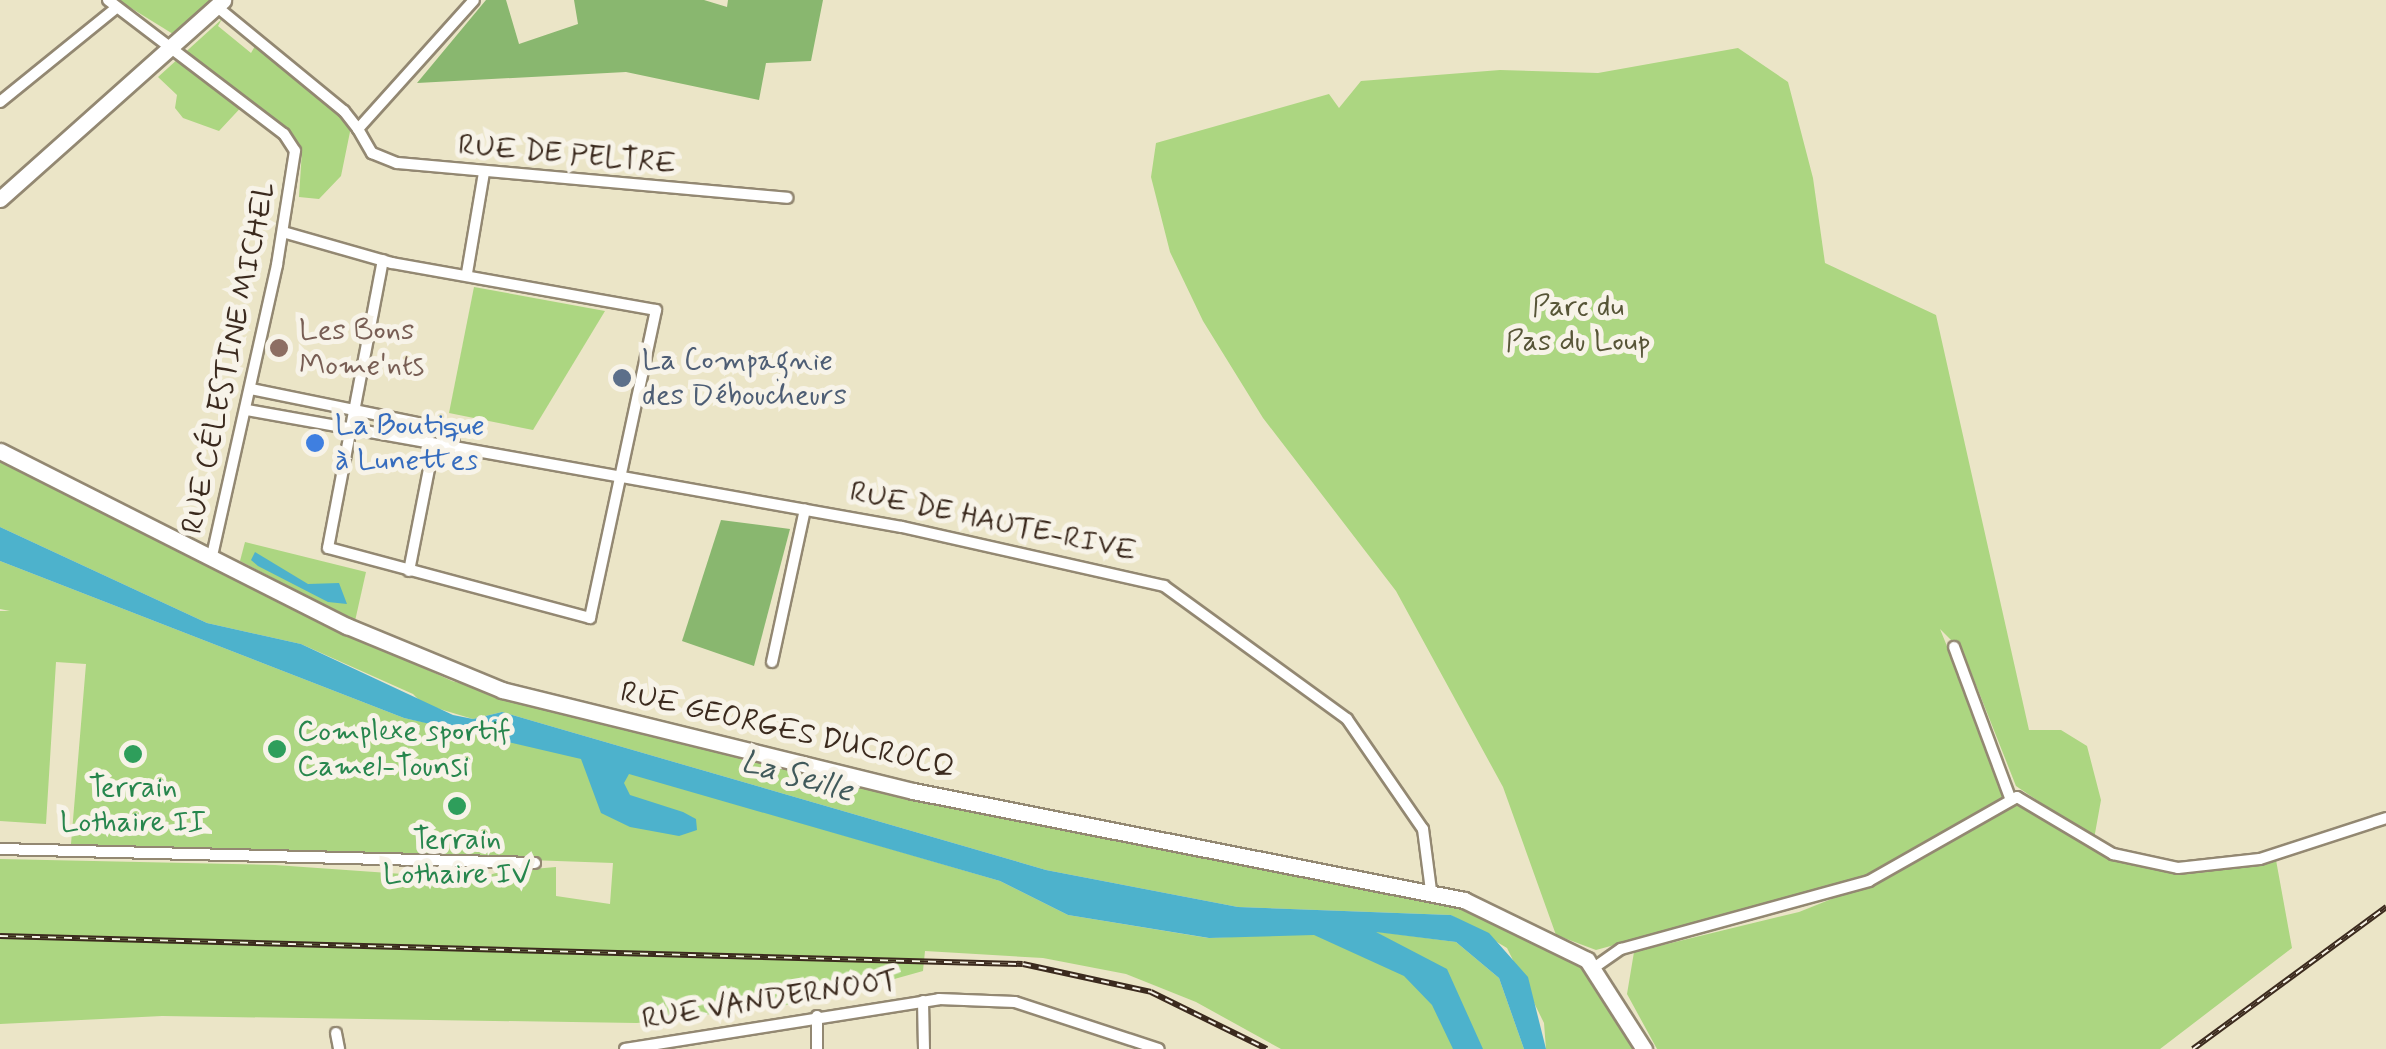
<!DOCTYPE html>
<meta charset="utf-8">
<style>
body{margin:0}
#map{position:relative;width:2386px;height:1049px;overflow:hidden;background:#ebe5c7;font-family:Mynerve,sans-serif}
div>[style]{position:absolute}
.green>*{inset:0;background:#acd681}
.forest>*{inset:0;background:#89b76f}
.water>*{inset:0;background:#4db2cc}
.roads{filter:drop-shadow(2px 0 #938872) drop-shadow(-2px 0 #938872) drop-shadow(0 2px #938872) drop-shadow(0 -2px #938872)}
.street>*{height:10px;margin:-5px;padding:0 5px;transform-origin:5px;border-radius:5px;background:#fff}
.secondary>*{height:15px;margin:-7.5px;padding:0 7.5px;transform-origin:7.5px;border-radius:7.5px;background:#fff}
.rail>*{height:6px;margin-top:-3px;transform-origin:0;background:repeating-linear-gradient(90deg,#f7f3e8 0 8px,#3b2a1e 0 16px);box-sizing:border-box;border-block:2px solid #3b2a1e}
.dots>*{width:28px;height:28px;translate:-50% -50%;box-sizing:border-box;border:5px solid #f7f3e8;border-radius:50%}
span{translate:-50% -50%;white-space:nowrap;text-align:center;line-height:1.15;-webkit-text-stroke:10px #f7f3e8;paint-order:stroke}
.street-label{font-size:30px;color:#3b2a1e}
.park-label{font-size:30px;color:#575537}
.education-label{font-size:30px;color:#785e54}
.left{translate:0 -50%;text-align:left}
.service-label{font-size:30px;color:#4e5e75}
.shop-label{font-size:30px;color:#366cbe}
.leisure-label{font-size:30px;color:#27864d}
.water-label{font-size:32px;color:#415a5b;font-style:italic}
</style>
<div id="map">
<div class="green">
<i style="clip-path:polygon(118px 0,211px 0,173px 34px)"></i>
<i style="clip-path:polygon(222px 19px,218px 26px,251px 53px,255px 46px,269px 55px,351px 127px,341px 176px,319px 199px,299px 197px,302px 150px,292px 133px,247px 101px,219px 131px,183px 118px,175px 108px,177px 95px,158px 77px)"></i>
<i style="clip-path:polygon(1738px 48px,1788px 82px,1813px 178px,1825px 263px,1936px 315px,2029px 730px,2061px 730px,2087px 746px,2101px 800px,2094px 839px,2016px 786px,1963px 652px,1940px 629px,2006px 791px,2001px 801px,1870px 875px,1596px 950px,1556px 935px,1503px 787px,1396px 591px,1263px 418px,1203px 321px,1170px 252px,1151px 177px,1156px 143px,1329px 94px,1339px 108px,1361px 81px,1500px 70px,1598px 73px)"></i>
<i style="clip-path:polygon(474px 287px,605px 311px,533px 430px,449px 413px)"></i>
<i style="clip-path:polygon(0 459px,180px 545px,286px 605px,452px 681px,594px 721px,1299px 876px,1448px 900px,1587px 966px,1641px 1049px,1546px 1049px,1544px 1023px,1507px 948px,1451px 915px,1238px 907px,1046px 870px,502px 712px,473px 719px,423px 704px,413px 694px,301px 644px,207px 623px,0 527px)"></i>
<i style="clip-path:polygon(245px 542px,366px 572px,355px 621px,240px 561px)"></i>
<i style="clip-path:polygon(0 561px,404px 718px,546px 748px,1000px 881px,1068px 915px,1208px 938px,1373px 931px,1456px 942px,1499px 978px,1524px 1049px,1281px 1049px,1196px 1002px,1126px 974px,1043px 958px,925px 951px,923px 971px,812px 1002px,637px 1023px,162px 1016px,0 1024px,0 859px,275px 865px,474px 879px,533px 863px,533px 869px,556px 867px,556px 896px,610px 904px,613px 863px,71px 844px,86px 664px,56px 662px,46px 824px,0 821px,0 611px,10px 611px,0 609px)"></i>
<i style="clip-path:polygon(2016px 805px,2116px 861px,2160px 871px,2200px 873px,2276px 860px,2292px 948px,2160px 1049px,1657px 1049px,1627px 994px,1634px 952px,1799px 912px,1894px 874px)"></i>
</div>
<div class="forest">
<i style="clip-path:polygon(486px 0,506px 0,519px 44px,578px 24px,574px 0,704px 0,727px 7px,728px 0,823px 0,811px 61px,766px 63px,759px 100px,626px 72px,417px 83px)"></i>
<i style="clip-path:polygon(721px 520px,790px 529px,754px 666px,682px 641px)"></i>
</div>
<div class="water">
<i style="clip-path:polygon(0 527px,207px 623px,301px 644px,453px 715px,473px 719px,502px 712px,1046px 870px,1238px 907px,1451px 915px,1489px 933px,1528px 977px,1546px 1049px,1524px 1049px,1499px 978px,1456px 942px,1376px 932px,1447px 969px,1483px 1049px,1453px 1049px,1432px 1005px,1404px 976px,1314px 935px,1209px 938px,1068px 915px,1000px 881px,629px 774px,624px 783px,630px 795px,683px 812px,696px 819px,697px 830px,679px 836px,630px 827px,601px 813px,581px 759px,404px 718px,0 561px)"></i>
<i style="clip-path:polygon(255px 552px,308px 584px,339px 583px,347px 604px,328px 602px,258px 566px,251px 560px)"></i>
</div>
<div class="roads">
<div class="street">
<i style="left:108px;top:0;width:221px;rotate:37.3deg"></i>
<i style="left:284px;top:134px;width:20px;rotate:57deg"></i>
<i style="left:295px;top:151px;width:115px;rotate:99deg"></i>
<i style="left:277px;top:265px;width:298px;rotate:102.6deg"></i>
<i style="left:216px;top:6px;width:166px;rotate:39.4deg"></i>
<i style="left:344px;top:111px;width:23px;rotate:52deg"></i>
<i style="left:358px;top:129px;width:173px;rotate:-48deg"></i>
<i style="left:0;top:102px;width:148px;rotate:-39deg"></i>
<i style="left:358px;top:129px;width:28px;rotate:60deg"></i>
<i style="left:372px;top:153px;width:27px;rotate:22deg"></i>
<i style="left:397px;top:163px;width:392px;rotate:5.1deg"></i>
<i style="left:283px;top:232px;width:113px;rotate:15.9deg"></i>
<i style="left:392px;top:263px;width:268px;rotate:10.1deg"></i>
<i style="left:656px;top:310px;width:315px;rotate:102.1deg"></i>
<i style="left:590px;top:618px;width:271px;rotate:-165deg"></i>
<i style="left:328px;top:548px;width:293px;rotate:-79.2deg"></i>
<i style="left:467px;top:273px;width:102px;rotate:-80.4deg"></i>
<i style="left:251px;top:389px;width:181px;rotate:11.5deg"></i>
<i style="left:428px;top:425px;width:31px;rotate:33deg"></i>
<i style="left:247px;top:410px;width:665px;rotate:10.13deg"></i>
<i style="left:902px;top:527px;width:269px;rotate:12.7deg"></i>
<i style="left:1164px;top:586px;width:226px;rotate:36deg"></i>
<i style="left:1347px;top:719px;width:134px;rotate:55.4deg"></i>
<i style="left:1423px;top:829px;width:63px;rotate:82.6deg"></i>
<i style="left:409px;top:571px;width:129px;rotate:-78.9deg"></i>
<i style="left:1954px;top:647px;width:163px;rotate:69.6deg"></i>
<i style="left:772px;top:662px;width:156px;rotate:-77.8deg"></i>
<i style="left:0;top:849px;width:535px;rotate:1.5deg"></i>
<i style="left:1595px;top:967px;width:32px;rotate:-35deg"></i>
<i style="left:1621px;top:949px;width:257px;rotate:-15.3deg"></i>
<i style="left:1869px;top:881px;width:170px;rotate:-29.6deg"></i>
<i style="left:2017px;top:797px;width:112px;rotate:30.7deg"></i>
<i style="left:2113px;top:854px;width:66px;rotate:12.2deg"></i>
<i style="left:2178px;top:868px;width:82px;rotate:-6.3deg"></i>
<i style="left:2260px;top:859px;width:133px;rotate:-18deg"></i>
<i style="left:923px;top:1001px;width:48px;rotate:88.8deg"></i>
<i style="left:336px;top:1033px;width:16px;rotate:79deg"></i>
<i style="left:625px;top:1049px;width:318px;rotate:-9deg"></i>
<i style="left:939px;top:999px;width:76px;rotate:2.3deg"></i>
<i style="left:1015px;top:1002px;width:151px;rotate:18.1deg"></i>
<i style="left:817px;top:1049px;width:33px;rotate:-90deg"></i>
</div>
<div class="secondary">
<i style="left:0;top:199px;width:299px;rotate:-41.7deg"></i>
<i style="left:0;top:451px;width:389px;rotate:26.8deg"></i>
<i style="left:347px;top:626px;width:168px;rotate:22.4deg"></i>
<i style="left:502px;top:690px;width:423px;rotate:13.8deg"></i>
<i style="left:913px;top:791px;width:562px;rotate:11.19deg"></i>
<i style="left:1464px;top:900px;width:137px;rotate:26deg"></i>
<i style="left:1587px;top:960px;width:106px;rotate:57.4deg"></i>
</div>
</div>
<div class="rail">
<i style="left:0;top:936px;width:1023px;rotate:1.57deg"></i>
<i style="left:1023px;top:964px;width:131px;rotate:12.3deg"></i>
<i style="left:1151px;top:992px;width:129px;rotate:26.2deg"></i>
<i style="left:2193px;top:1049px;width:240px;rotate:-36.3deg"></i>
</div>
<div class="dots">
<i style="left:279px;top:348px;background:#8d6e63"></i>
<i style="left:622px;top:378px;background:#5c6f8a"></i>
<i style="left:315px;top:443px;background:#3f7fe0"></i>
<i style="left:277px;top:749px;background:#2e9e5b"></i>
<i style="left:133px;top:754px;background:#2e9e5b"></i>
<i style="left:457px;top:806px;background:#2e9e5b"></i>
</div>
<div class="street-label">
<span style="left:567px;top:155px;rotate:5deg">RUE DE PELTRE</span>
<span style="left:230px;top:358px;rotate:-78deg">RUE CÉLESTINE MICHEL</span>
<span style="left:993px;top:522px;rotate:12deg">RUE DE HAUTE-RIVE</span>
<span style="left:788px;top:731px;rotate:13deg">RUE GEORGES DUCROCQ</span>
<span style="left:770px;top:1000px;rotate:-9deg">RUE VANDERNOOT</span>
</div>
<div class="park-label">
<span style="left:1578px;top:324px">Parc du<br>Pas du Loup</span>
</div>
<div class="education-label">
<span class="left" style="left:299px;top:348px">Les Bons<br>Mome'nts</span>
</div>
<div class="service-label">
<span class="left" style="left:642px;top:378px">La Compagnie<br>des Déboucheurs</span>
</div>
<div class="shop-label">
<span class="left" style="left:335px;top:443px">La Boutique<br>à Lunettes</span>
</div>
<div class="leisure-label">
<span class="left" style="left:297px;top:749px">Complexe sportif<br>Camel-Tounsi</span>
<span style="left:133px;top:805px">Terrain<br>Lothaire II</span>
<span style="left:457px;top:857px">Terrain<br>Lothaire IV</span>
</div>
<div class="water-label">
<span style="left:797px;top:777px;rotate:16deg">La Seille</span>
</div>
</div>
